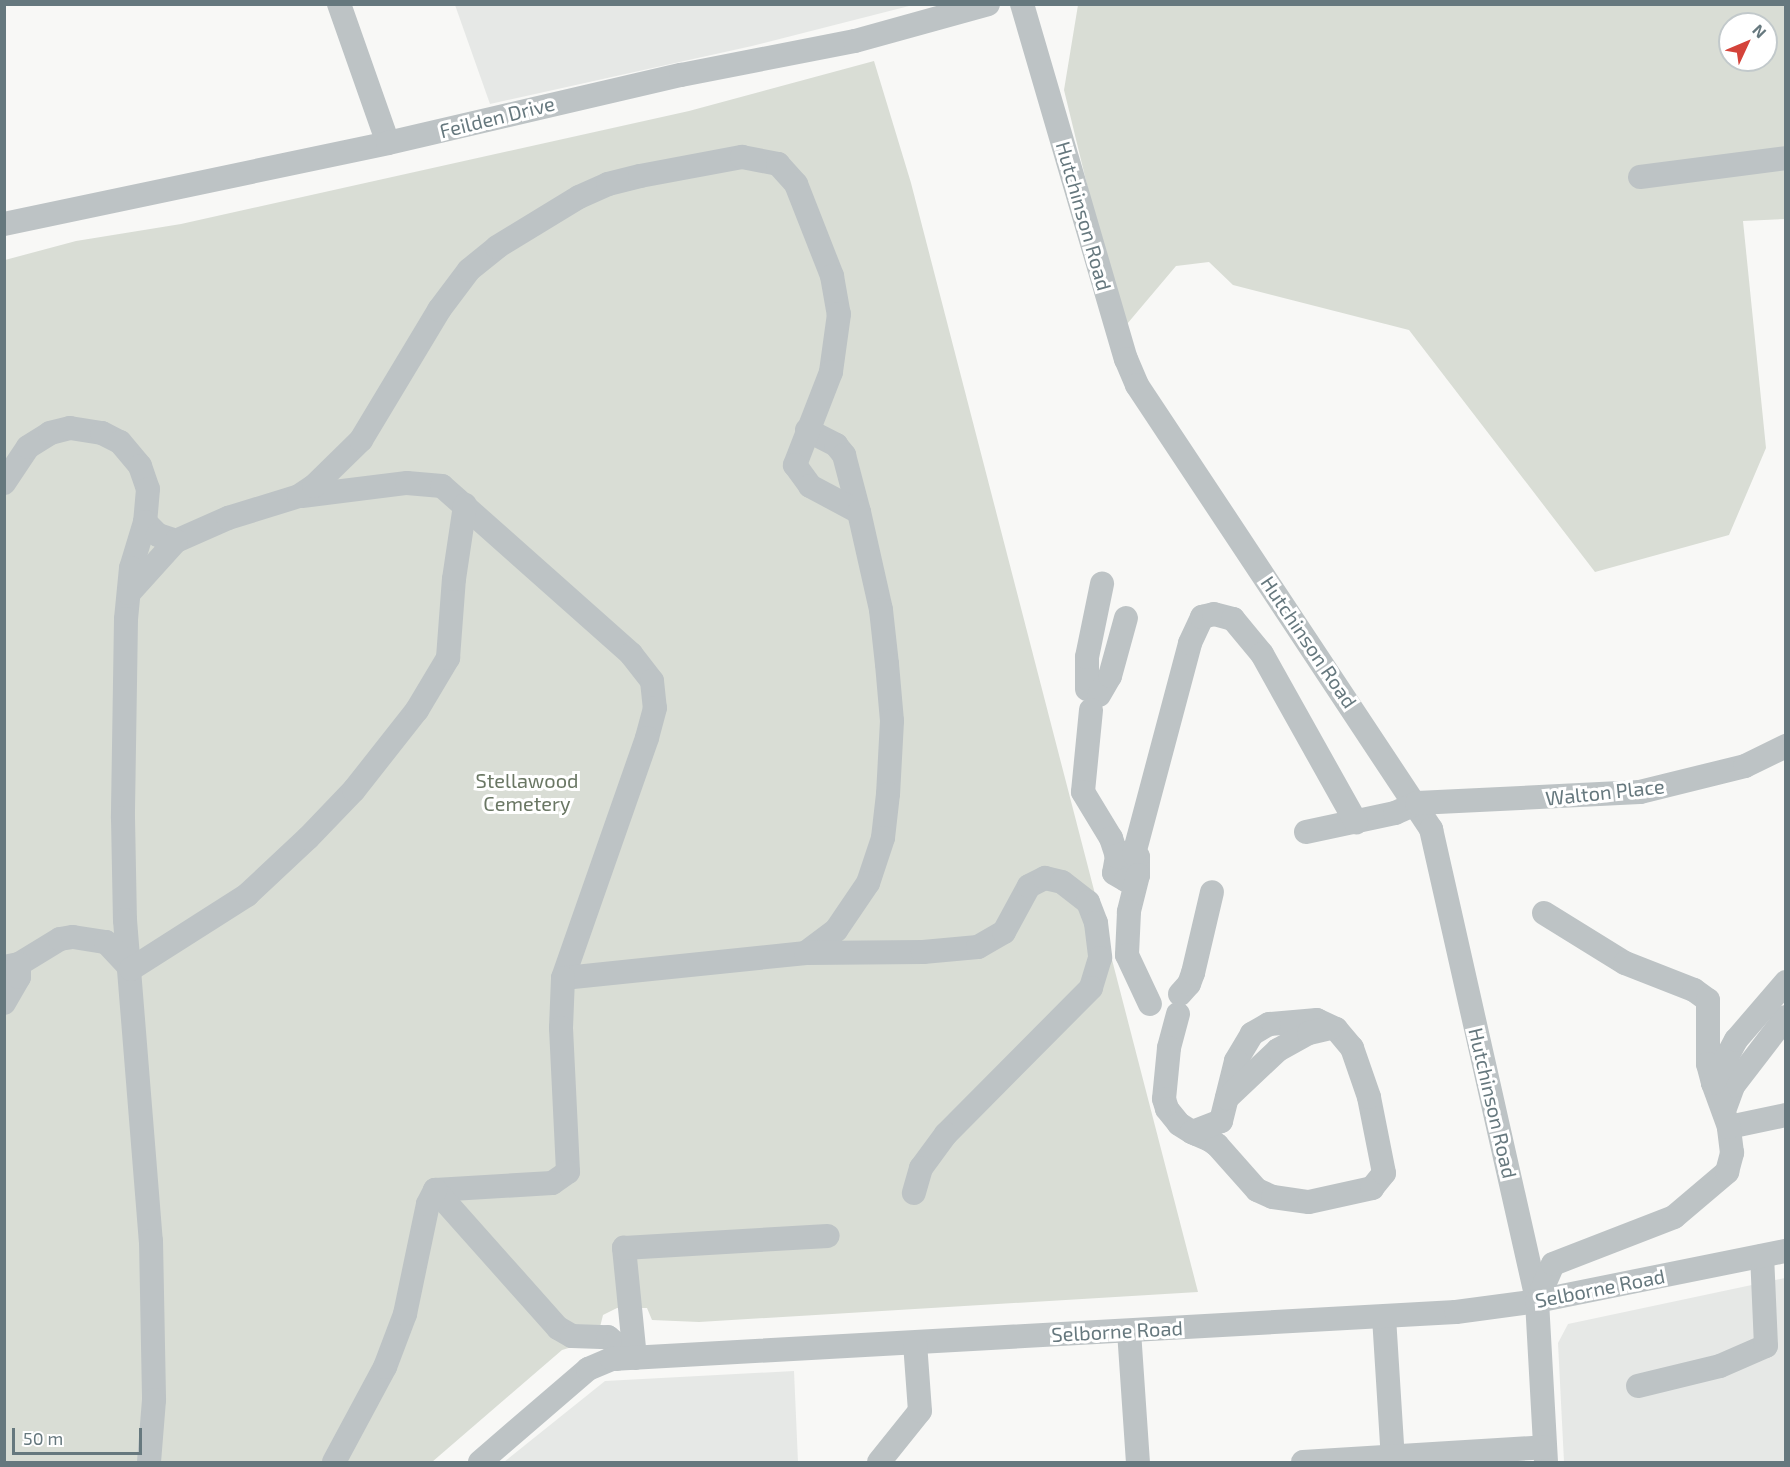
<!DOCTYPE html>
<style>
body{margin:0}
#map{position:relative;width:1790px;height:1467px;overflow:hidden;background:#f8f8f6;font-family:"Exo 2",sans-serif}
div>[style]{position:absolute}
.built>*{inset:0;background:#e6e8e6}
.green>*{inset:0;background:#d9ddd5}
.minor>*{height:24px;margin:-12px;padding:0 12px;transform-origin:12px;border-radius:12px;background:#bdc3c5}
span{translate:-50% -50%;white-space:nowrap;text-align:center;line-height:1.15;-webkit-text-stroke:6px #fff;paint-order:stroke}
.street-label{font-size:20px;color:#66787e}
.park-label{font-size:20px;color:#6a7764}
.frame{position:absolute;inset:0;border:6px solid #66787e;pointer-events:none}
.north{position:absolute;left:1718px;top:12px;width:60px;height:60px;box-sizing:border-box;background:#fff;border:2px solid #c2c9cb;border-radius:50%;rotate:46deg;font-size:16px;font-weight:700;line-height:24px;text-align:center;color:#66787e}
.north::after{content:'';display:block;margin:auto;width:21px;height:27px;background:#d4433a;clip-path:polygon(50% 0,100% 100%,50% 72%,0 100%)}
.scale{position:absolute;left:12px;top:1428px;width:130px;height:27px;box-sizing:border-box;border:3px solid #66787e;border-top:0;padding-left:8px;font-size:18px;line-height:21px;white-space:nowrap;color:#66787e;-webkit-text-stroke:4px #fff;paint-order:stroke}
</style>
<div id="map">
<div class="built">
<i style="clip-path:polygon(455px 5px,455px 4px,913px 5px,752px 46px,490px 104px)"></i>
<i style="clip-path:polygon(1785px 1278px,1785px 1462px,1564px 1462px,1558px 1343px,1568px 1324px)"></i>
<i style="clip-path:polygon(794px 1371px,798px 1462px,504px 1462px,605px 1381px)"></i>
</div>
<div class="green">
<i style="clip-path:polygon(evenodd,1078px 5px,1785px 5px,1785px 219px,1743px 221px,1766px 448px,1729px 535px,1595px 572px,1409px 330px,1233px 285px,1209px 262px,1176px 266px,1127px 324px,1090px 197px,1064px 90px,1078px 5px,1730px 24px,1766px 24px,1766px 60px,1730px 60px,1730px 24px)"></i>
<i style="clip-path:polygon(874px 61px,911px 183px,1198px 1292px,699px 1322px,652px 1320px,647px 1308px,617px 1308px,603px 1315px,600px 1327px,585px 1343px,562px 1350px,432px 1462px,5px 1462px,5px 260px,76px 241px,181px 224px,689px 111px)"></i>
</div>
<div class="minor">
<i style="left:339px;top:4px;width:147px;rotate:70.6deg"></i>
<i style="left:1022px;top:4px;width:370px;rotate:73.7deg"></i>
<i style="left:1126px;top:359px;width:28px;rotate:67deg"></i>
<i style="left:1137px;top:385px;width:533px;rotate:56.49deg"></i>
<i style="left:1431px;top:829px;width:484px;rotate:77.3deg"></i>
<i style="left:1537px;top:1301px;width:161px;rotate:86.8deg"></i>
<i style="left:1640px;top:177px;width:147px;rotate:-7.4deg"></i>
<i style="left:4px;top:224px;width:392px;rotate:-11.9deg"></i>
<i style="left:388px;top:143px;width:301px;rotate:-13.1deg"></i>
<i style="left:681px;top:75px;width:177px;rotate:-11.1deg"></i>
<i style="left:855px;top:41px;width:138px;rotate:-15.5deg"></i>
<i style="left:807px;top:430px;width:33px;rotate:27deg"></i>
<i style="left:836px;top:445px;width:13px;rotate:51deg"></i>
<i style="left:844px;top:455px;width:59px;rotate:75.3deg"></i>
<i style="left:4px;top:483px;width:43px;rotate:-56.3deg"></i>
<i style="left:28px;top:447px;width:26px;rotate:-32deg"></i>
<i style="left:50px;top:433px;width:21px;rotate:-14deg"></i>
<i style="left:70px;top:428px;width:32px;rotate:9deg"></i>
<i style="left:102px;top:433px;width:20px;rotate:27deg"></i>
<i style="left:120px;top:442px;width:31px;rotate:50deg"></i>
<i style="left:140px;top:466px;width:24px;rotate:71deg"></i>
<i style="left:148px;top:489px;width:33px;rotate:95deg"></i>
<i style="left:145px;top:522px;width:48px;rotate:106.9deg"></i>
<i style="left:131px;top:568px;width:51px;rotate:95.6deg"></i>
<i style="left:126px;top:619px;width:199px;rotate:90.9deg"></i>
<i style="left:123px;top:818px;width:102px;rotate:88.9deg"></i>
<i style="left:125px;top:920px;width:322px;rotate:85.4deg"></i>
<i style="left:151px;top:1241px;width:159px;rotate:88.9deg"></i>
<i style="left:154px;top:1400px;width:62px;rotate:94.6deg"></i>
<i style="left:302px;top:496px;width:106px;rotate:-7.1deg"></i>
<i style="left:407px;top:483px;width:35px;rotate:5deg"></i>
<i style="left:442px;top:486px;width:253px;rotate:41.6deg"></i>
<i style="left:631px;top:654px;width:34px;rotate:52deg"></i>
<i style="left:652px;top:681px;width:27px;rotate:84deg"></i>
<i style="left:655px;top:708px;width:31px;rotate:105deg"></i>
<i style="left:647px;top:738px;width:254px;rotate:109.3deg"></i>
<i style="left:145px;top:522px;width:18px;rotate:45deg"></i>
<i style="left:158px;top:535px;width:19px;rotate:18deg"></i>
<i style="left:176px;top:541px;width:57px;rotate:-23.9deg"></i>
<i style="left:228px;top:518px;width:74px;rotate:-17.2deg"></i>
<i style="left:299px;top:496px;width:18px;rotate:-34deg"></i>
<i style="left:314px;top:486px;width:66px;rotate:-44.4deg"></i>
<i style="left:361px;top:440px;width:152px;rotate:-59deg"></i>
<i style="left:439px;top:310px;width:50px;rotate:-53.1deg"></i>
<i style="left:469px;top:270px;width:36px;rotate:-39deg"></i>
<i style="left:497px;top:247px;width:96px;rotate:-31.4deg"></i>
<i style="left:579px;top:197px;width:32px;rotate:-24deg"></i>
<i style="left:608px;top:184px;width:33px;rotate:-14deg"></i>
<i style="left:640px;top:176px;width:104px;rotate:-10.6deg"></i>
<i style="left:742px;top:157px;width:37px;rotate:11deg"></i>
<i style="left:778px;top:164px;width:27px;rotate:48deg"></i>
<i style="left:796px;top:184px;width:99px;rotate:68.6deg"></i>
<i style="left:832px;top:276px;width:39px;rotate:80deg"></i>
<i style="left:839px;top:314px;width:59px;rotate:97.9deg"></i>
<i style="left:831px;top:372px;width:100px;rotate:111.2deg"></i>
<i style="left:795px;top:465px;width:26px;rotate:54deg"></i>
<i style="left:810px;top:486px;width:55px;rotate:28deg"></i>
<i style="left:859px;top:512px;width:100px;rotate:77.3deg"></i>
<i style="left:881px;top:610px;width:54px;rotate:83.7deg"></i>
<i style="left:887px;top:664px;width:57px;rotate:85deg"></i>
<i style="left:892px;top:721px;width:73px;rotate:93.1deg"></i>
<i style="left:888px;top:794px;width:44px;rotate:96.5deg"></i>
<i style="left:883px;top:838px;width:47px;rotate:108.4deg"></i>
<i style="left:868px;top:883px;width:57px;rotate:124.2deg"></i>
<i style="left:836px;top:930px;width:38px;rotate:143deg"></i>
<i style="left:806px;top:953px;width:244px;rotate:174.1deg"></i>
<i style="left:563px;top:978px;width:50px;rotate:92.3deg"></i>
<i style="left:561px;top:1028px;width:144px;rotate:87.2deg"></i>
<i style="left:568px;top:1172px;width:19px;rotate:145deg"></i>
<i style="left:552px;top:1183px;width:117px;rotate:176.6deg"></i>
<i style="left:435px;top:1190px;width:185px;rotate:48.3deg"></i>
<i style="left:558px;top:1328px;width:16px;rotate:30deg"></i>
<i style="left:572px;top:1336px;width:36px;rotate:2deg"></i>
<i style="left:608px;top:1337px;width:9px;rotate:41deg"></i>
<i style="left:615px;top:1343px;width:16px;rotate:83deg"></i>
<i style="left:129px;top:593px;width:70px;rotate:-47.9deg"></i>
<i style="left:1087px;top:689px;width:32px;rotate:-90deg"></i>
<i style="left:1087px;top:657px;width:75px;rotate:-78.4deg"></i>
<i style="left:1099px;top:695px;width:22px;rotate:-60deg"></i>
<i style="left:1110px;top:676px;width:60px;rotate:-74.6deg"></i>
<i style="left:1091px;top:710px;width:82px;rotate:95.6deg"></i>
<i style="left:1083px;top:792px;width:54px;rotate:58.7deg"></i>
<i style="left:1111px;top:838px;width:19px;rotate:72deg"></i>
<i style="left:1117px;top:856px;width:17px;rotate:100deg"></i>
<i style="left:1114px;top:873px;width:14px;rotate:30deg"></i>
<i style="left:1126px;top:880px;width:13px;rotate:-23deg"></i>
<i style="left:1138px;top:875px;width:18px;rotate:-90deg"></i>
<i style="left:1138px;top:857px;width:9px;rotate:-148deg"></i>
<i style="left:1130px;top:852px;width:14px;rotate:163deg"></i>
<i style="left:1306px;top:832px;width:91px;rotate:-12.1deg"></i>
<i style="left:1395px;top:813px;width:24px;rotate:-24deg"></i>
<i style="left:1417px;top:803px;width:223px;rotate:-2.8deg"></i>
<i style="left:1640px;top:792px;width:108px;rotate:-13.9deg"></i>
<i style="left:1745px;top:766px;width:46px;rotate:-26deg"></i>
<i style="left:1134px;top:854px;width:218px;rotate:-75.1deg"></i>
<i style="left:1190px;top:643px;width:29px;rotate:-65deg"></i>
<i style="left:1202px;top:617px;width:12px;rotate:-14deg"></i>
<i style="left:1214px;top:614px;width:20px;rotate:15deg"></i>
<i style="left:1233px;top:619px;width:45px;rotate:50.4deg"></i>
<i style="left:1262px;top:654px;width:193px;rotate:60.8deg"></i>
<i style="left:1138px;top:875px;width:38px;rotate:104deg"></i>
<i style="left:1129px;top:912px;width:43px;rotate:92.7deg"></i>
<i style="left:1127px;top:955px;width:54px;rotate:64.9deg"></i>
<i style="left:1544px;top:913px;width:95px;rotate:31.7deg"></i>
<i style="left:1625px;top:963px;width:74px;rotate:21.4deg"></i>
<i style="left:1694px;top:990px;width:17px;rotate:36deg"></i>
<i style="left:1708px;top:1000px;width:64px;rotate:90deg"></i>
<i style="left:1708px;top:1064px;width:20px;rotate:75deg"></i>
<i style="left:806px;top:953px;width:117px;rotate:-0.5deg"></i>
<i style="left:923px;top:952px;width:55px;rotate:-5.2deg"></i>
<i style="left:978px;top:947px;width:30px;rotate:-30deg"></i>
<i style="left:1004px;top:932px;width:52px;rotate:-61.5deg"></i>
<i style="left:1029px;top:886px;width:18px;rotate:-27deg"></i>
<i style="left:1045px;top:878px;width:17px;rotate:13deg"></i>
<i style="left:1062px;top:882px;width:33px;rotate:38deg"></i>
<i style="left:1088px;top:902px;width:22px;rotate:69deg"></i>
<i style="left:1096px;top:923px;width:35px;rotate:83deg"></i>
<i style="left:1100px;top:958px;width:31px;rotate:107deg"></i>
<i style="left:1091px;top:988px;width:206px;rotate:134.8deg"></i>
<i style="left:946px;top:1134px;width:42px;rotate:126.3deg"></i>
<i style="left:921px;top:1168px;width:26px;rotate:106deg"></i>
<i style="left:4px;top:967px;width:15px;rotate:-11deg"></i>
<i style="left:19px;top:964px;width:48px;rotate:-31.4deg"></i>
<i style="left:60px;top:939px;width:13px;rotate:-9deg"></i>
<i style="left:73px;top:937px;width:33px;rotate:9deg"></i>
<i style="left:106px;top:942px;width:37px;rotate:47deg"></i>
<i style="left:131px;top:969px;width:138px;rotate:-32.5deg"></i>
<i style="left:247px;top:895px;width:83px;rotate:-43.1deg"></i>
<i style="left:308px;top:838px;width:66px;rotate:-46.2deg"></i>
<i style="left:354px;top:790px;width:102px;rotate:-51.8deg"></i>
<i style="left:417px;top:710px;width:61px;rotate:-59.2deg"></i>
<i style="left:448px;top:658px;width:79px;rotate:-85.7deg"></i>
<i style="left:454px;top:579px;width:75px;rotate:-81.5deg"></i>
<i style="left:1180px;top:994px;width:13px;rotate:-48deg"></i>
<i style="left:1189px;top:984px;width:12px;rotate:-70deg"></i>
<i style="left:1193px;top:973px;width:83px;rotate:-76.8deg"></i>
<i style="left:4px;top:1003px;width:30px;rotate:-60deg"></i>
<i style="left:19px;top:977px;width:13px;rotate:-90deg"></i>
<i style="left:1178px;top:1014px;width:35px;rotate:105deg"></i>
<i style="left:1169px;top:1048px;width:51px;rotate:95.6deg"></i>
<i style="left:1164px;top:1099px;width:10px;rotate:73deg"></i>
<i style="left:1167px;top:1109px;width:19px;rotate:51deg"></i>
<i style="left:1179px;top:1124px;width:15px;rotate:32deg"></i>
<i style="left:1192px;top:1132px;width:4px;rotate:27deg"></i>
<i style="left:1196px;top:1134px;width:15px;rotate:23deg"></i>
<i style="left:1210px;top:1140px;width:9px;rotate:36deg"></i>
<i style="left:1217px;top:1145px;width:60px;rotate:48.4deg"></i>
<i style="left:1257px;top:1190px;width:17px;rotate:24deg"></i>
<i style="left:1273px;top:1197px;width:36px;rotate:8deg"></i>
<i style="left:1309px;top:1202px;width:65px;rotate:-12.5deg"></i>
<i style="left:1372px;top:1188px;width:19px;rotate:-51deg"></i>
<i style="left:1384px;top:1173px;width:77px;rotate:-101.2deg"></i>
<i style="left:1369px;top:1097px;width:52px;rotate:-109.1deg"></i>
<i style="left:1352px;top:1048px;width:25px;rotate:-130deg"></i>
<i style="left:1336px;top:1029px;width:21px;rotate:-155deg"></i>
<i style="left:1317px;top:1020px;width:48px;rotate:175.2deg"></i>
<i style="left:1269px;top:1024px;width:20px;rotate:150deg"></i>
<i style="left:1252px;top:1034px;width:31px;rotate:121deg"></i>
<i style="left:1236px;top:1061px;width:62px;rotate:104deg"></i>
<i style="left:1221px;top:1121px;width:31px;rotate:159deg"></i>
<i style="left:1227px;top:1098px;width:70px;rotate:-43.3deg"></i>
<i style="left:1278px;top:1050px;width:35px;rotate:-29deg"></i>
<i style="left:1309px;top:1033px;width:22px;rotate:-13deg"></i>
<i style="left:1724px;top:1111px;width:27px;rotate:-70deg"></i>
<i style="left:1733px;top:1086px;width:87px;rotate:-52.5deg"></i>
<i style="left:1729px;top:1127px;width:58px;rotate:-11.9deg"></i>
<i style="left:1537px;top:1301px;width:40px;rotate:-66.6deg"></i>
<i style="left:1553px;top:1264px;width:130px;rotate:-21.2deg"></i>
<i style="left:1674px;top:1217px;width:70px;rotate:-40.3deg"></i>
<i style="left:1727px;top:1172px;width:20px;rotate:-75deg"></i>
<i style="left:1732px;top:1153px;width:26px;rotate:-97deg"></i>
<i style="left:1729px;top:1127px;width:47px;rotate:-110deg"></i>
<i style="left:1713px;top:1083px;width:49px;rotate:-61.9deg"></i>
<i style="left:1736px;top:1040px;width:77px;rotate:-49.2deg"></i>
<i style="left:1384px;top:1317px;width:145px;rotate:86.4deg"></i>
<i style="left:1129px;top:1331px;width:131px;rotate:86.1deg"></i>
<i style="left:635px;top:1358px;width:111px;rotate:-95.7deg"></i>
<i style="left:624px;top:1248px;width:204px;rotate:-3.4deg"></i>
<i style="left:1638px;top:1386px;width:84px;rotate:-13.7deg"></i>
<i style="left:1720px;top:1366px;width:50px;rotate:-23.5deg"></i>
<i style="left:1766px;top:1346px;width:90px;rotate:-92.5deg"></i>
<i style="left:334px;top:1462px;width:108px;rotate:-61.8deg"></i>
<i style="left:385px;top:1367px;width:57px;rotate:-69.3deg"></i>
<i style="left:405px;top:1314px;width:112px;rotate:-78.2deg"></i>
<i style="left:428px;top:1204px;width:16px;rotate:-63deg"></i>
<i style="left:480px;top:1462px;width:143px;rotate:-40.7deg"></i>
<i style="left:588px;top:1369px;width:26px;rotate:-23deg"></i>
<i style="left:612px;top:1359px;width:845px;rotate:-3.19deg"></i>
<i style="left:1456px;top:1312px;width:82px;rotate:-7.7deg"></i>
<i style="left:1537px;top:1301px;width:254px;rotate:-11.4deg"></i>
<i style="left:879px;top:1462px;width:65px;rotate:-51.2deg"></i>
<i style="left:920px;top:1411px;width:68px;rotate:-94.2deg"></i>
<i style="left:1303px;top:1462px;width:242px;rotate:-3.5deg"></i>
</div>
<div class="street-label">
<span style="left:497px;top:117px;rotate:-14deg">Feilden Drive</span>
<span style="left:1084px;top:216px;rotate:74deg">Hutchinson Road</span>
<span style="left:1309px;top:642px;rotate:56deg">Hutchinson Road</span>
<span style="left:1605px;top:792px;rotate:-6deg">Walton Place</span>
<span style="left:1493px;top:1103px;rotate:77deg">Hutchinson Road</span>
<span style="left:1600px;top:1288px;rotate:-11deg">Selborne Road</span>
<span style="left:1117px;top:1331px;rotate:-3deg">Selborne Road</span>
</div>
<div class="park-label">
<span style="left:527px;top:792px">Stellawood<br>Cemetery</span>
</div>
<div class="frame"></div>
<div class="north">N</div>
<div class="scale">50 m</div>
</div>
